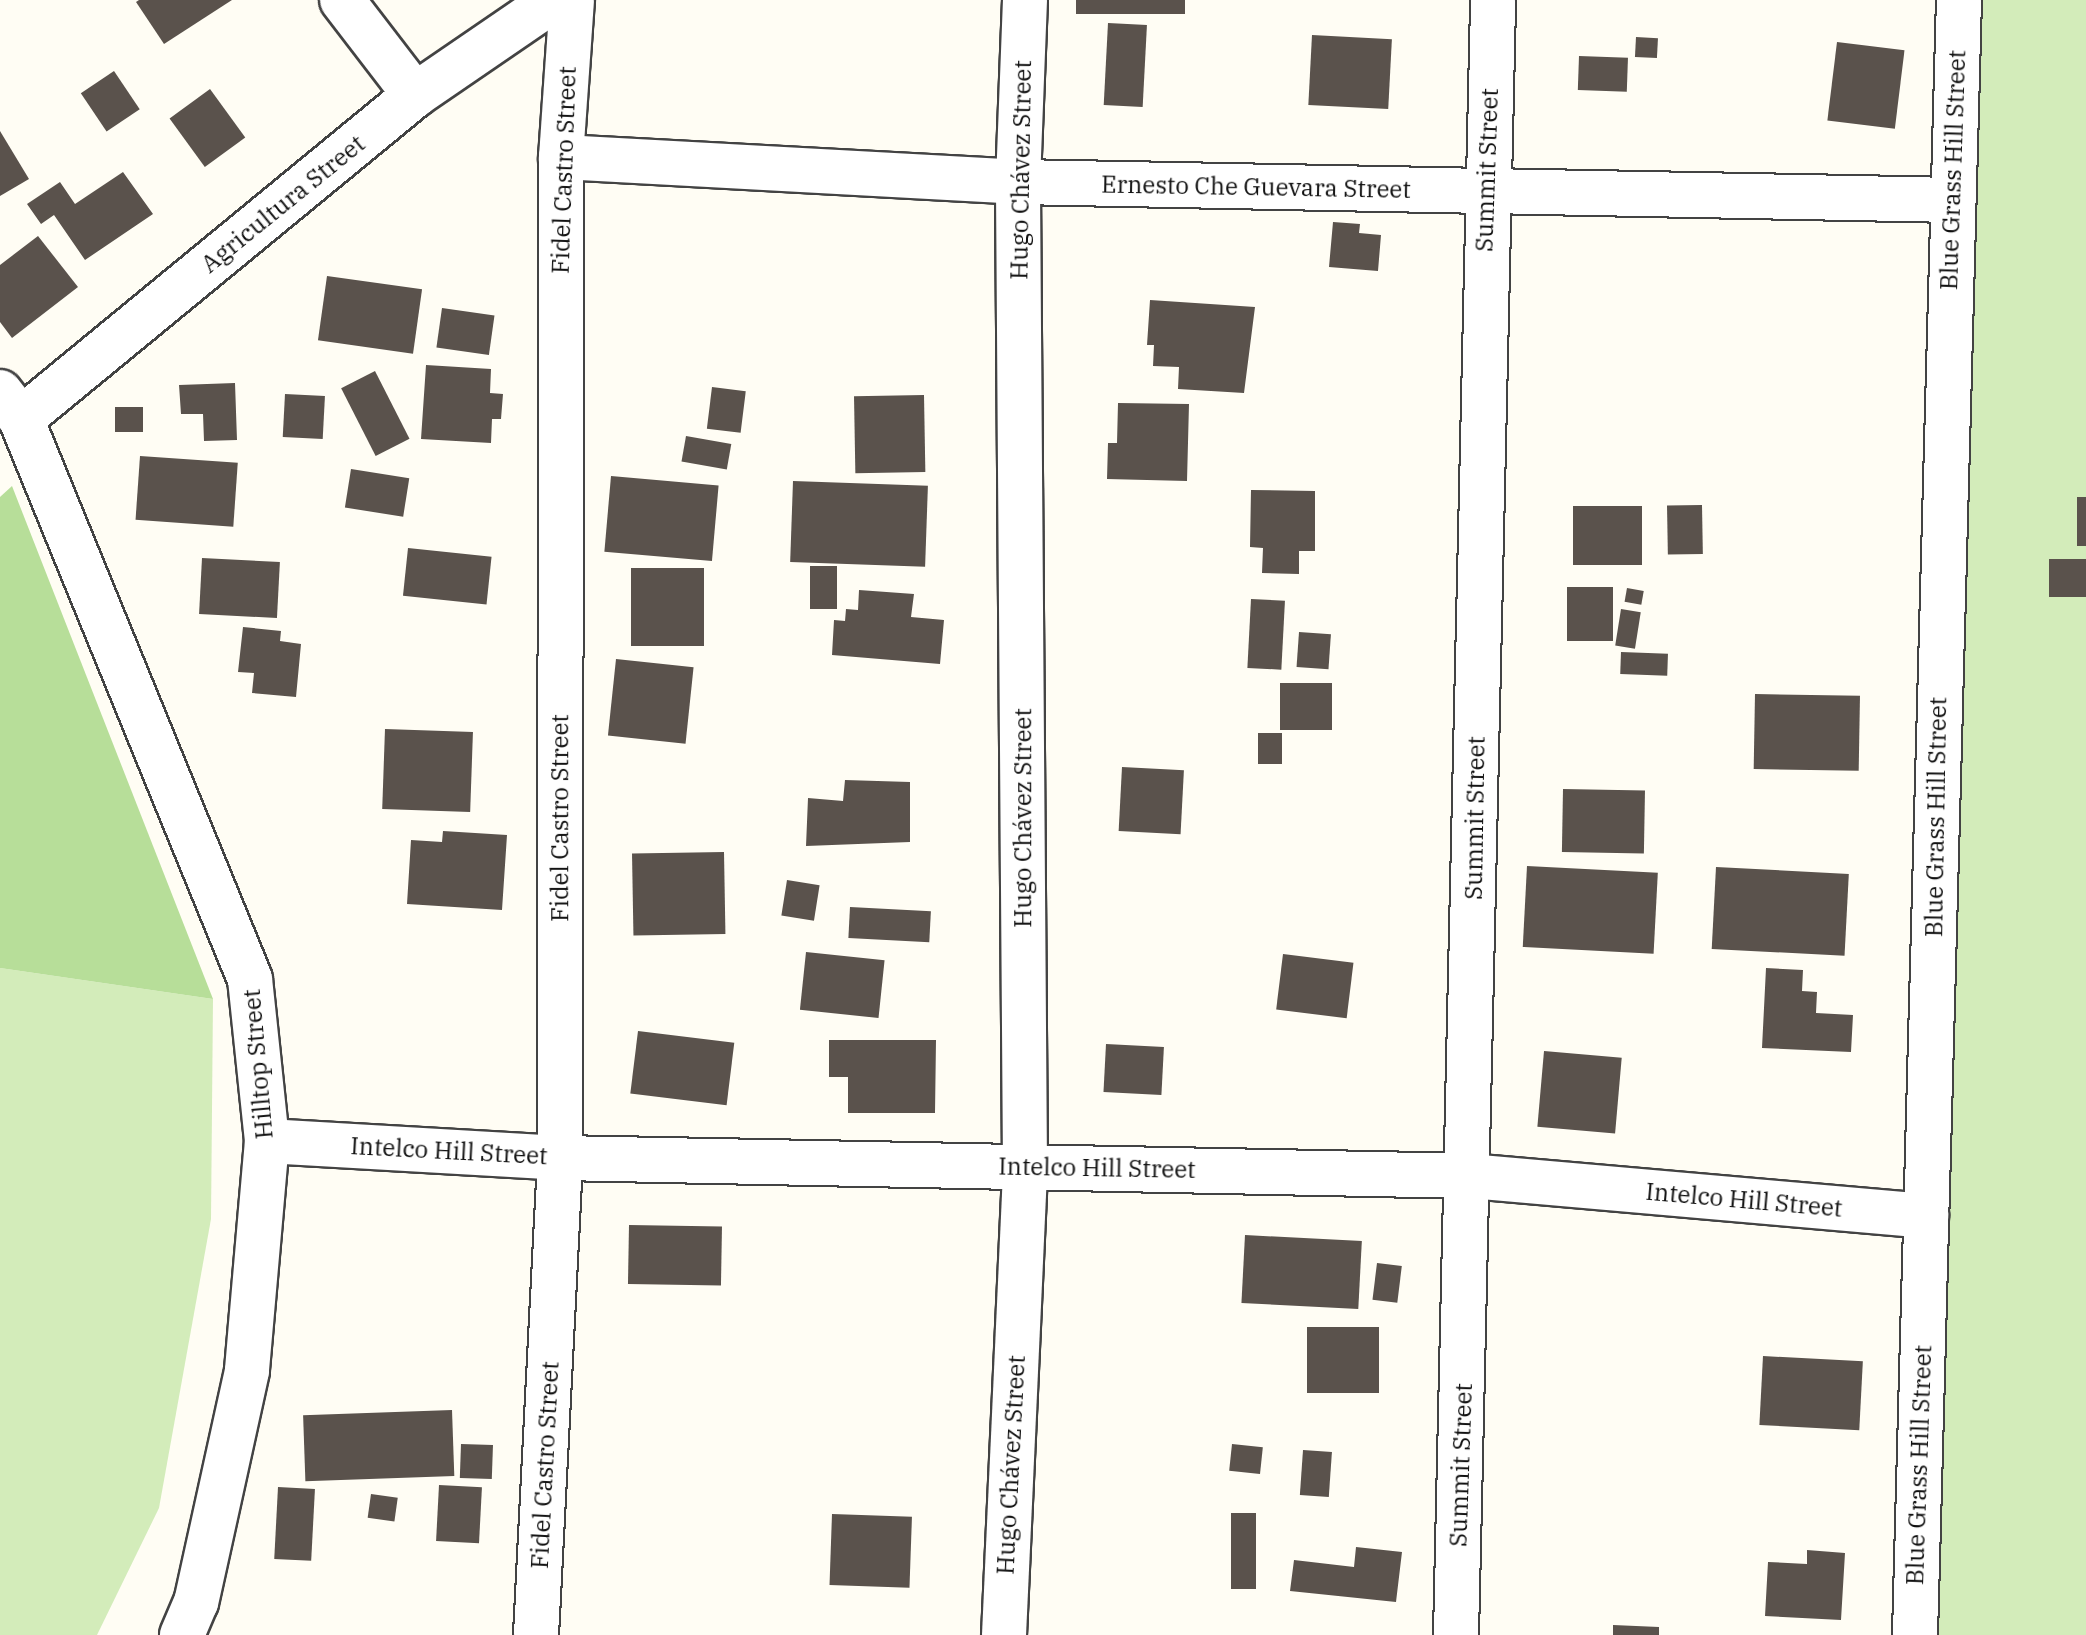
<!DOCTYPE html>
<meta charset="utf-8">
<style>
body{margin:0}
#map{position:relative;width:2086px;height:1635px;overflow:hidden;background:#fffdf4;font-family:"IBM Plex Serif",serif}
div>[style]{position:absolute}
.green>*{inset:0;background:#d3ecba}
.forest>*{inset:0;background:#b7de99}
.building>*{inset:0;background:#5a524c;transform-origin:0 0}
.roads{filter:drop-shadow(2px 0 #434343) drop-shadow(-2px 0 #434343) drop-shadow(0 2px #434343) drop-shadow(0 -2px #434343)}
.minor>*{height:44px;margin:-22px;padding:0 22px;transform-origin:22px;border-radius:22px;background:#fff}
span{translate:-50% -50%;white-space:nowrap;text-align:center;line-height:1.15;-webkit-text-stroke:8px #fff;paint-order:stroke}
.street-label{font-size:24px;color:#101010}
</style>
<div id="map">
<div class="green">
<i style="clip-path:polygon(1971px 0,2086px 0,2086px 1635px,1918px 1635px)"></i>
<i style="clip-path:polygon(0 968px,213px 999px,211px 1219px,159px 1508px,97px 1635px,0 1635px)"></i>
</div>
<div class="forest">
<i style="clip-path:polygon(12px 486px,213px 999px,0 968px,0 497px)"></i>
</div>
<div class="building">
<i style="clip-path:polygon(232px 0,164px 44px,136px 2px,139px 0)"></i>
<i style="left:1076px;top:0;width:109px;height:14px"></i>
<i style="left:1108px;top:23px;width:39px;height:82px;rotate:3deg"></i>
<i style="left:1312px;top:35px;width:80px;height:70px;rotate:3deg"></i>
<i style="left:1636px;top:37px;width:22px;height:20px;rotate:3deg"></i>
<i style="left:1837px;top:42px;width:68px;height:79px;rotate:7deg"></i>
<i style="left:1579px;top:56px;width:49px;height:34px;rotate:2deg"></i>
<i style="left:114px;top:71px;width:46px;height:40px;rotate:56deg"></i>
<i style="left:210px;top:89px;width:60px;height:50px;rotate:54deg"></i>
<i style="clip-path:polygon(0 131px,29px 179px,0 196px)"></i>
<i style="clip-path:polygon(123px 172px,153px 214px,85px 260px,54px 215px,41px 224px,27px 204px,60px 182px,75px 204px)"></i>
<i style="clip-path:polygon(1333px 222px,1360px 224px,1359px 233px,1381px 235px,1378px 271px,1329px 267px)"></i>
<i style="clip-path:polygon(38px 236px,78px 287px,12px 338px,0 322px,0 265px)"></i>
<i style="left:327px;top:276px;width:96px;height:65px;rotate:8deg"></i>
<i style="clip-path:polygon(1150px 300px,1255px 307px,1244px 393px,1178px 389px,1179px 367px,1153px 366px,1154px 345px,1147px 345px)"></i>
<i style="left:442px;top:308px;width:53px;height:40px;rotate:8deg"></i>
<i style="clip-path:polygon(426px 365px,491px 369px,490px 393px,503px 394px,501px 419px,492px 419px,491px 443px,421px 439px)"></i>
<i style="left:375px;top:371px;width:76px;height:38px;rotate:63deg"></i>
<i style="clip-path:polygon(235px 383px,237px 440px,204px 441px,203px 414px,181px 414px,179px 385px)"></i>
<i style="left:712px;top:387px;width:34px;height:42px;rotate:7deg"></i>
<i style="left:285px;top:394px;width:40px;height:43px;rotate:3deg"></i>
<i style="left:924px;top:395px;width:77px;height:70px;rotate:89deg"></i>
<i style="clip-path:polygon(1118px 403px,1189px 404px,1187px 481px,1107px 479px,1108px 443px,1117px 443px)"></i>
<i style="left:115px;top:407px;width:28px;height:25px"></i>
<i style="left:686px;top:436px;width:46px;height:26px;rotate:10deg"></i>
<i style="left:140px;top:456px;width:98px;height:64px;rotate:4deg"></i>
<i style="left:351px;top:469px;width:59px;height:39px;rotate:9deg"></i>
<i style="left:611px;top:476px;width:108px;height:76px;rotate:5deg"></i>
<i style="left:793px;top:481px;width:135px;height:81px;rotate:2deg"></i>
<i style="clip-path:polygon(1251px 490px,1315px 491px,1315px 551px,1299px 551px,1299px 574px,1262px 573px,1263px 548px,1250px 547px)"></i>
<i style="left:2077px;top:497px;width:9px;height:49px"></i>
<i style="left:1702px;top:505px;width:49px;height:35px;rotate:89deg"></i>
<i style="left:1573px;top:506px;width:69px;height:59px"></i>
<i style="left:408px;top:548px;width:84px;height:48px;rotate:6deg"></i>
<i style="left:202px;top:558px;width:78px;height:56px;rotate:3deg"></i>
<i style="left:2049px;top:559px;width:37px;height:38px"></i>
<i style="left:810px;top:566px;width:27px;height:43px"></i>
<i style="left:631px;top:568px;width:73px;height:78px"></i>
<i style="left:1567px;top:587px;width:46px;height:54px"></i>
<i style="left:1627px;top:588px;width:17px;height:14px;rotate:10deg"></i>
<i style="clip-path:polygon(859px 590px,914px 594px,911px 617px,944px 620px,940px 664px,832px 655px,834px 620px,845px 621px,846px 609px,858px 610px)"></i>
<i style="left:1251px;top:599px;width:34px;height:69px;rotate:3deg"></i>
<i style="left:1621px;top:609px;width:20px;height:37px;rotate:9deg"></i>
<i style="clip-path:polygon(243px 627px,281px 631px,280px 641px,301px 644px,296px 697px,252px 693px,254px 673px,238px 672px)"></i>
<i style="left:1299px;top:632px;width:32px;height:35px;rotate:4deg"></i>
<i style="left:1621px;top:652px;width:47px;height:22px;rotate:2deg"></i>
<i style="left:616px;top:659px;width:78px;height:77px;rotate:6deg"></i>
<i style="left:1280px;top:683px;width:52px;height:47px"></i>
<i style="left:1755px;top:694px;width:105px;height:75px;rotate:1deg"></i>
<i style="left:385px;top:729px;width:88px;height:80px;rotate:2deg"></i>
<i style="left:1258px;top:733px;width:24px;height:31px"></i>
<i style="left:1122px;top:767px;width:62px;height:64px;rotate:3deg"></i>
<i style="clip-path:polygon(845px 780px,910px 782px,910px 842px,806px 846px,808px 798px,843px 801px)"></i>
<i style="left:1563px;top:789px;width:82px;height:63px;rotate:1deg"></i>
<i style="clip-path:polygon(443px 831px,507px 835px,502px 910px,407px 904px,411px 840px,442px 842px)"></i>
<i style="left:724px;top:852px;width:82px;height:92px;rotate:89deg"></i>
<i style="left:1527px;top:866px;width:131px;height:81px;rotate:3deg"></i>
<i style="left:1716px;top:867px;width:133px;height:82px;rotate:3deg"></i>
<i style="left:787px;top:880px;width:33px;height:36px;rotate:9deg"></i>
<i style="left:850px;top:907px;width:81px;height:31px;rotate:3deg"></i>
<i style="left:806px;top:952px;width:79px;height:58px;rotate:6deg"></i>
<i style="left:1283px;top:954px;width:71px;height:56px;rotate:7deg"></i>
<i style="clip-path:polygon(1766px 968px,1803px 970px,1802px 991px,1817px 992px,1816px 1013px,1853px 1015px,1851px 1052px,1762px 1048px)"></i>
<i style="left:638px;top:1031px;width:97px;height:63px;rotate:7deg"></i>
<i style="clip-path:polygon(829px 1040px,936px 1040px,935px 1113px,848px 1113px,848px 1077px,829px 1077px)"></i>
<i style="left:1106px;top:1044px;width:58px;height:48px;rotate:3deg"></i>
<i style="left:1544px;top:1051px;width:78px;height:76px;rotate:5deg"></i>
<i style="left:629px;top:1225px;width:93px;height:59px;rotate:1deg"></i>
<i style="left:1245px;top:1235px;width:117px;height:68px;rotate:3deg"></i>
<i style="left:1377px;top:1263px;width:25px;height:37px;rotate:7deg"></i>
<i style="left:1307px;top:1327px;width:72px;height:66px"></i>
<i style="left:1763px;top:1356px;width:100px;height:69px;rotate:3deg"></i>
<i style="left:452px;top:1410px;width:66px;height:149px;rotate:88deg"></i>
<i style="left:461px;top:1444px;width:32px;height:34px;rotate:2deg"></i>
<i style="left:1232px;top:1444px;width:31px;height:27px;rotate:6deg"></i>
<i style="left:1303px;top:1450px;width:29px;height:45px;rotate:4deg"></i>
<i style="left:439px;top:1485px;width:43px;height:56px;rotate:3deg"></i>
<i style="left:278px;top:1487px;width:37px;height:72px;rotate:3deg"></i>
<i style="left:371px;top:1494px;width:27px;height:24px;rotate:8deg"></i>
<i style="left:1231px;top:1513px;width:25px;height:76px"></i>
<i style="left:832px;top:1514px;width:80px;height:71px;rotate:2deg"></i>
<i style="clip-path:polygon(1356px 1547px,1402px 1552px,1396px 1602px,1290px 1591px,1294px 1560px,1354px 1567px)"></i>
<i style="clip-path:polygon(1807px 1550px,1845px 1553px,1841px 1620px,1765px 1616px,1768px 1562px,1807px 1564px)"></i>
<i style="clip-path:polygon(1613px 1625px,1659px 1627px,1659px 1635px,1613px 1635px)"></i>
</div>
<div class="roads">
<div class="minor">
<i style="left:342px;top:0;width:120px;rotate:52.5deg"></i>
<i style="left:561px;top:157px;width:458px;rotate:3.1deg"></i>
<i style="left:1018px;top:182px;width:934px;rotate:1.1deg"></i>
<i style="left:0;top:392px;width:34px;rotate:52deg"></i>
<i style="left:21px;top:419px;width:605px;rotate:67.76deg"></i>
<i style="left:250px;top:979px;width:163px;rotate:84deg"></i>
<i style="left:267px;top:1141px;width:231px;rotate:95deg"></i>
<i style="left:247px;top:1371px;width:237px;rotate:102.4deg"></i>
<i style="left:196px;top:1602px;width:36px;rotate:113deg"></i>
<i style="left:21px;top:419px;width:510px;rotate:-39.43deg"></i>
<i style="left:415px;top:95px;width:168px;rotate:-34.4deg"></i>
<i style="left:267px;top:1141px;width:293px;rotate:3.3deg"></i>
<i style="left:560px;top:1158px;width:910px;rotate:1.13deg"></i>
<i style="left:1470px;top:1176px;width:458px;rotate:5deg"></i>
<i style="left:536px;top:1635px;width:478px;rotate:-87.1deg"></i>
<i style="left:560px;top:1158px;width:1001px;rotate:-89.94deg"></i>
<i style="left:561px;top:157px;width:157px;rotate:-86deg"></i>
<i style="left:1004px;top:1635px;width:468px;rotate:-87.4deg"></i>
<i style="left:1025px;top:1167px;width:985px;rotate:-90.41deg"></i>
<i style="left:1018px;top:182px;width:182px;rotate:-87.8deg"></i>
<i style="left:1456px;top:1635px;width:1635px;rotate:-88.7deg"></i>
<i style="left:1915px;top:1635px;width:1636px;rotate:-88.46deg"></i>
</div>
</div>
<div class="street-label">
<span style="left:564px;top:170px;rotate:-88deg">Fidel Castro Street</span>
<span style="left:1021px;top:170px;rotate:-89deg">Hugo Chávez Street</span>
<span style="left:1487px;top:170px;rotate:-88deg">Summit Street</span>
<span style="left:1953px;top:170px;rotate:-88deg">Blue Grass Hill Street</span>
<span style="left:1256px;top:187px;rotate:1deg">Ernesto Che Guevara Street</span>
<span style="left:283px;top:204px;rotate:-39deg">Agricultura Street</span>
<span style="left:1936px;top:817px;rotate:-89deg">Blue Grass Hill Street</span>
<span style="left:560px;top:818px;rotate:-90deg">Fidel Castro Street</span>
<span style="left:1023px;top:818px;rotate:-90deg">Hugo Chávez Street</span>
<span style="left:1475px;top:818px;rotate:-89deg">Summit Street</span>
<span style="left:258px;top:1064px;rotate:-95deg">Hilltop Street</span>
<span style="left:449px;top:1151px;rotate:3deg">Intelco Hill Street</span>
<span style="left:1097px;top:1168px;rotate:1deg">Intelco Hill Street</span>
<span style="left:1744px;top:1200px;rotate:5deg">Intelco Hill Street</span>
<span style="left:545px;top:1465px;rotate:-87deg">Fidel Castro Street</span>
<span style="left:1011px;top:1465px;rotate:-87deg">Hugo Chávez Street</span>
<span style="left:1461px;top:1465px;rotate:-88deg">Summit Street</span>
<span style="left:1919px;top:1465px;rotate:-88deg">Blue Grass Hill Street</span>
</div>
</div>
